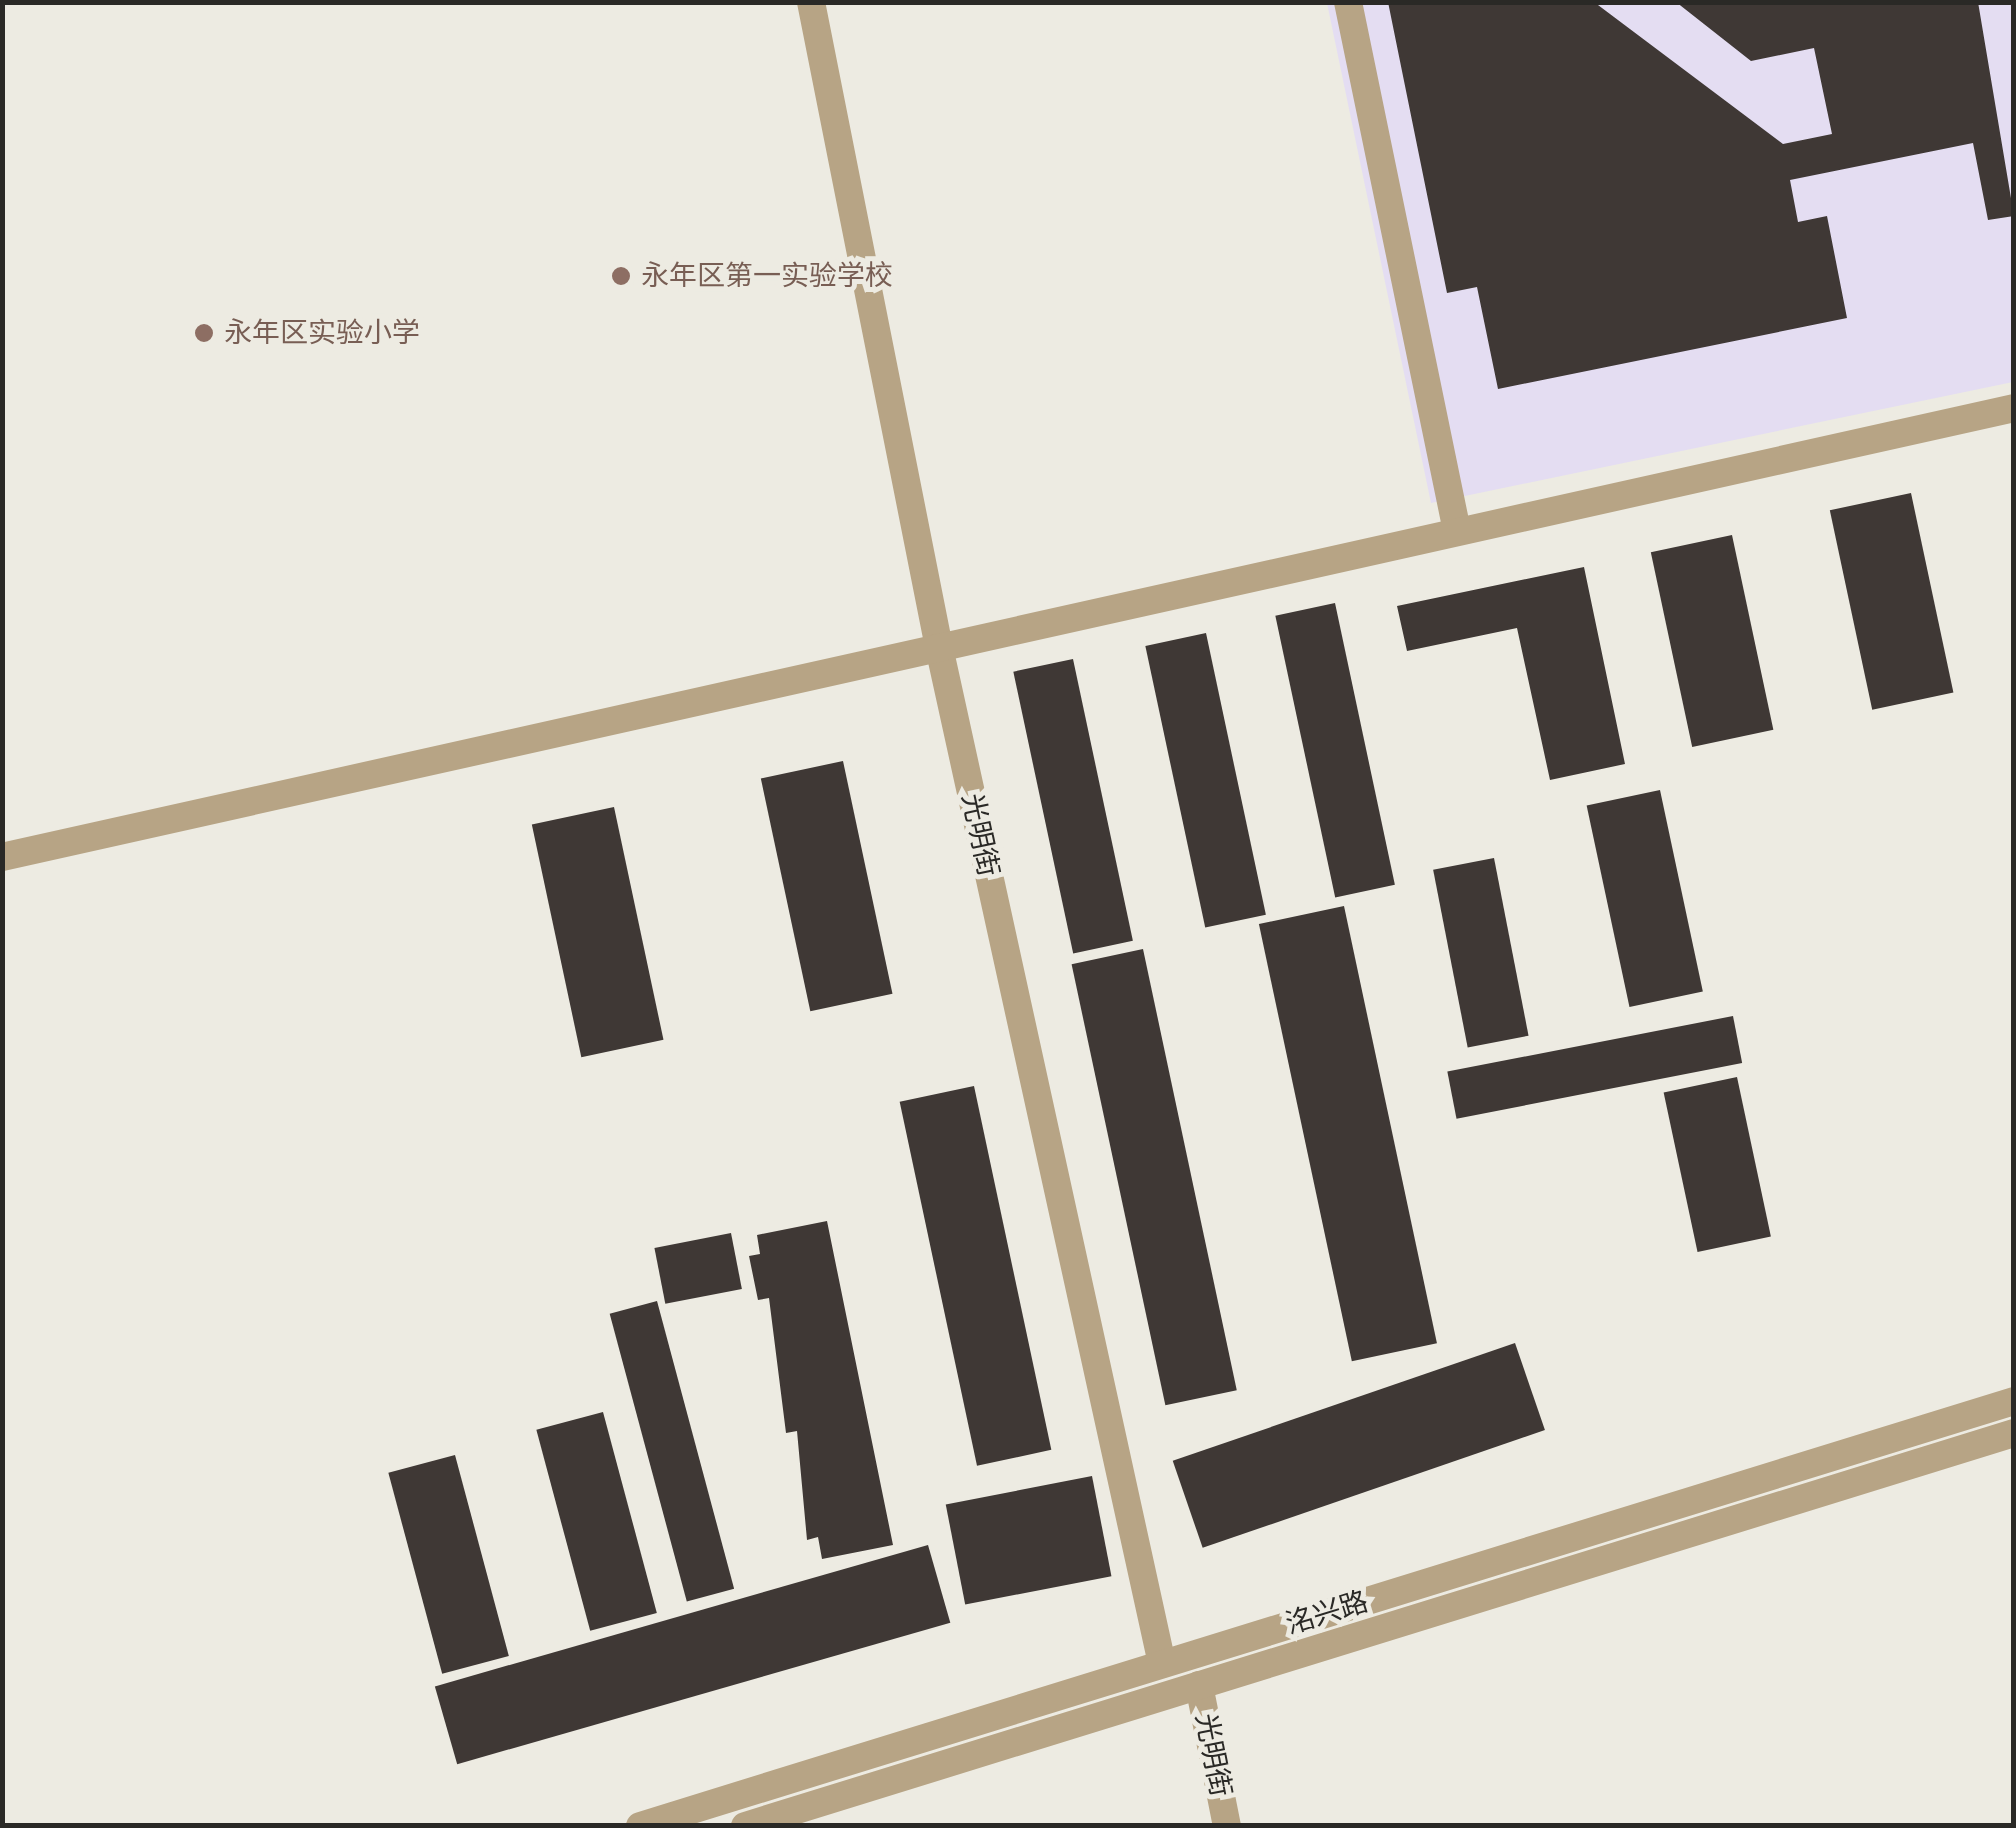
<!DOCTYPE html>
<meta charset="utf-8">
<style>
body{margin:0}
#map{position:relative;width:2016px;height:1828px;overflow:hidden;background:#edebe2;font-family:Rubik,"Noto Sans SC",sans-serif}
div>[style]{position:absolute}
.commercial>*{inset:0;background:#e4ddf2}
.building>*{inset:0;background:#3f3835;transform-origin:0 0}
.minor>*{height:28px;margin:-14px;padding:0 14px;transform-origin:14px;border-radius:14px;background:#b7a485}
.tertiary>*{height:28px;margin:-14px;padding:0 14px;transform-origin:14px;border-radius:14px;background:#b7a485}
.dots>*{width:28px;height:28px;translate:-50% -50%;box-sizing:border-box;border:5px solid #edebe2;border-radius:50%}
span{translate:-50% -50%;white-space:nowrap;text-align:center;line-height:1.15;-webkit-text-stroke:10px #edebe2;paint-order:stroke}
.education-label{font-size:28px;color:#785e54}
.left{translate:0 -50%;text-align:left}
.street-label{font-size:28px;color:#2a2926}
.frame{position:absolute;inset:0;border:5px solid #2a2926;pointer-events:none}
</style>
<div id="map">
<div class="commercial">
<i style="clip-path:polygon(1327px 3px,2013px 3px,2013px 382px,1431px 503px)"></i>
</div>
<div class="building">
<i style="clip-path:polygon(1388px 2px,1594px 2px,1783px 144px,1832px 134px,1814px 48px,1751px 61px,1676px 2px,1978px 2px,2014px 216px,1988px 220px,1973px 143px,1790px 180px,1798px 222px,1827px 216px,1847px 318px,1498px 389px,1477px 287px,1447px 293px)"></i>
<i style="left:1911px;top:493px;width:204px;height:83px;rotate:78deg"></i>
<i style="left:1732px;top:535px;width:199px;height:83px;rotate:78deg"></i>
<i style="clip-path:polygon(1584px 567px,1625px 764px,1550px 780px,1517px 628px,1407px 651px,1397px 606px)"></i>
<i style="left:1335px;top:603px;width:288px;height:61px;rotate:78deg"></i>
<i style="left:1206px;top:633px;width:288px;height:62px;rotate:78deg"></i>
<i style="left:1073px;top:659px;width:288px;height:61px;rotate:78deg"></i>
<i style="left:843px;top:761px;width:238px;height:84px;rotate:78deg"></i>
<i style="left:1660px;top:790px;width:206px;height:75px;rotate:78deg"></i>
<i style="left:614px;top:807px;width:238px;height:84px;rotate:78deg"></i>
<i style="left:1494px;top:858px;width:181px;height:62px;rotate:79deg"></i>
<i style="left:1344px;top:906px;width:447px;height:87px;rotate:78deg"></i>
<i style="left:1143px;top:949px;width:451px;height:73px;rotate:78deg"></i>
<i style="left:1733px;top:1016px;width:48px;height:291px;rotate:79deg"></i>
<i style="left:1737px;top:1077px;width:163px;height:75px;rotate:78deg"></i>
<i style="left:974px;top:1086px;width:372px;height:76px;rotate:78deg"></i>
<i style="clip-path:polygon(827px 1221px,893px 1545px,822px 1559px,818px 1537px,807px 1540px,797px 1431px,786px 1433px,769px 1298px,758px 1300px,749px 1256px,760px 1254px,757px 1235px)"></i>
<i style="left:731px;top:1233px;width:57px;height:78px;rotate:79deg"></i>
<i style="left:657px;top:1301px;width:298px;height:49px;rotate:75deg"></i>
<i style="left:1515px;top:1343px;width:92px;height:362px;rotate:71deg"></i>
<i style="left:603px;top:1412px;width:208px;height:69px;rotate:75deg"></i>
<i style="left:455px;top:1455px;width:208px;height:69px;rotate:75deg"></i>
<i style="left:1092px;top:1476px;width:102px;height:149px;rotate:79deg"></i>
<i style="left:928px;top:1545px;width:81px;height:513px;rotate:74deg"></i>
</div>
<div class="minor">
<i style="left:811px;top:2px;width:658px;rotate:78.78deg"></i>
<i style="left:939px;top:647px;width:1041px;rotate:77.63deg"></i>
<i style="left:1348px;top:2px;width:540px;rotate:78.36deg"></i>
<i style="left:2px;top:857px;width:2061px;rotate:-12.58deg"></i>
<i style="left:1199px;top:1685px;width:144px;rotate:78.8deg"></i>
</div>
<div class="tertiary">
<i style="left:640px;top:1826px;width:1438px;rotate:-17.19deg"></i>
<i style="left:745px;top:1826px;width:1328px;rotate:-17.21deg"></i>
</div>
<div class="dots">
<i style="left:621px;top:276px;background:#8d6e63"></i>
<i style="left:204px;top:333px;background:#8d6e63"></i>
</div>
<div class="education-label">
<span class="left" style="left:641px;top:276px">永年区第一实验学校</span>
<span class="left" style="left:224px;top:333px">永年区实验小学</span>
</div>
<div class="street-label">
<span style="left:980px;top:835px;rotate:78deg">光明街</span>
<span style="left:1327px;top:1613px;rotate:-17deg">洺兴路</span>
<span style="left:1213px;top:1755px;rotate:79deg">光明街</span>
</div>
<div class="frame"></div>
</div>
